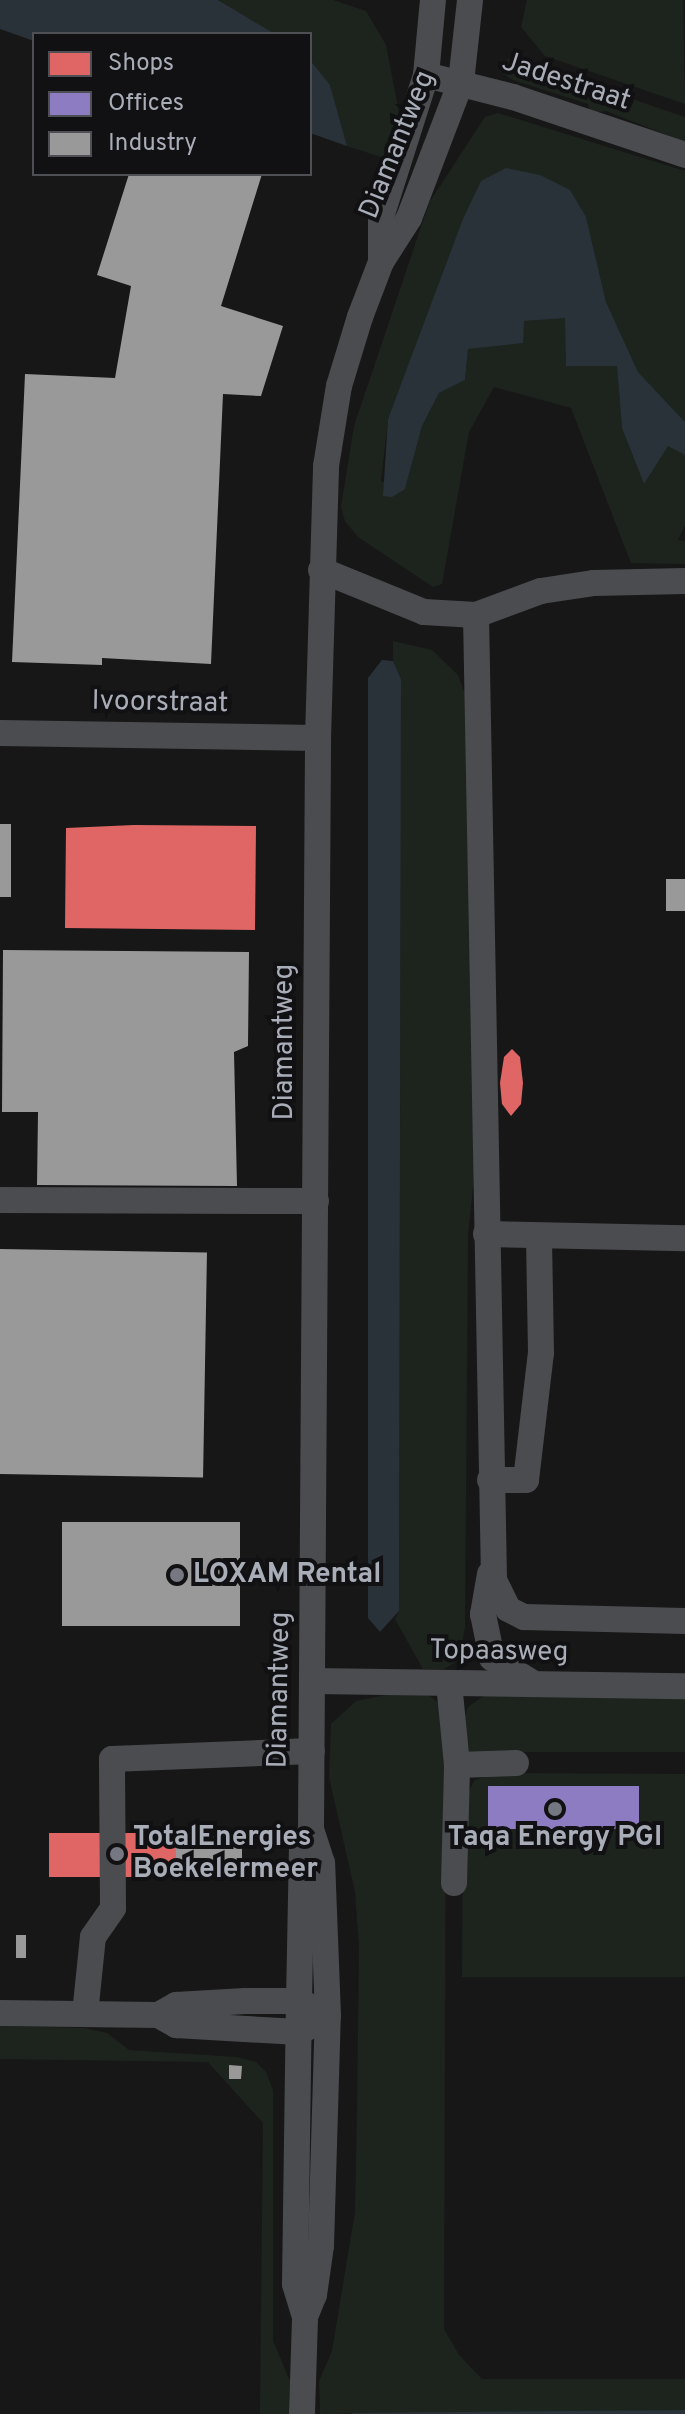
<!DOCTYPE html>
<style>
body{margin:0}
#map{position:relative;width:685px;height:2414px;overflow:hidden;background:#171717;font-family:Overpass,sans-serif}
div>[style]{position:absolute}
.green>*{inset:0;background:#1d241e}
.water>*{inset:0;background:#2a3239}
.shops>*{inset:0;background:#e06666;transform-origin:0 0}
.offices>*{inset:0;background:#8e7cc3;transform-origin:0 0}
.industry>*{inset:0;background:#999;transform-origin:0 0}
.minor>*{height:26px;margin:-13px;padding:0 13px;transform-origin:13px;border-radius:13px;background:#4b4c50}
.dots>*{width:22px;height:22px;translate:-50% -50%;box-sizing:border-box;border:4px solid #111113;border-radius:50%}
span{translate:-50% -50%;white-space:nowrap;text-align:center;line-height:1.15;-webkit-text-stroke:8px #111113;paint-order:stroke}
.street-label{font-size:28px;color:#a8adb8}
.poi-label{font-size:28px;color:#a8adb8;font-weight:700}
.left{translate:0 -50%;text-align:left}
.legend{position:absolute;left:32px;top:32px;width:280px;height:144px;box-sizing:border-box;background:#111113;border:2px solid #4d4f55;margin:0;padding:10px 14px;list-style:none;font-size:24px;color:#a8adb8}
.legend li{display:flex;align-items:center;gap:16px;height:40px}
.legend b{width:40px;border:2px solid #4d4f55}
</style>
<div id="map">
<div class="green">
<i style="clip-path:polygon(218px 0,333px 0,366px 11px,386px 45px,399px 113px,384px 158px,347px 146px,330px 85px,310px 60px,310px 34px,275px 34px)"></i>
<i style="clip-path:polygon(527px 0,683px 0,685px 104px,545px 56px,521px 27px)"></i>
<i style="clip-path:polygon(512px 58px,685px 117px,685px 142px,606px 111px,591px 113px,588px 104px,513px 80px,499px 71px,503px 61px)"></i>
<i style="clip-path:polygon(498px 113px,685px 171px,685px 422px,638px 372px,606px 302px,586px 217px,481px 181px,388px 419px,381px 481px,405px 489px,422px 426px,439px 393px,465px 380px,468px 349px,522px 343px,524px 321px,565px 317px,617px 365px,622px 428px,644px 484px,668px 445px,685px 455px,685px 525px,678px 540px,685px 541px,685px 564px,631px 563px,571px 408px,494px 387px,469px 432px,442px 584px,433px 587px,358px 537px,345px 521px,341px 507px,354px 426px,429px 203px,485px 117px)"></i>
<i style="clip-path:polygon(393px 641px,432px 650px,458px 675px,471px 711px,474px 1178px,468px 1235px,465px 1627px,459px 1660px,444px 1669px,423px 1669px,395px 1619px,399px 1611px,401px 679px,393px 661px)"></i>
<i style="clip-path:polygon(390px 1694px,428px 1695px,439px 1703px,446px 1725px,444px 2329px,459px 2355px,482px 2379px,685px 2379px,685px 2410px,320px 2414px,319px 2381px,332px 2351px,355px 2212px,357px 2115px,359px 1946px,355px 1892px,329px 1777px,331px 1724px,356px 1701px)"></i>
<i style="clip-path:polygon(485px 1695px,685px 1696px,685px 1752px,469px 1752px,464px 1718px,468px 1707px)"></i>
<i style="clip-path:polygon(498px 1773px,685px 1774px,685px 1977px,462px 1977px,463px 1800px,475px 1780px)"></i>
<i style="clip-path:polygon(0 2026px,84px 2028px,107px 2033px,129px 2050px,236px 2057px,256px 2062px,266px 2072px,273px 2090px,273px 2341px,290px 2381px,289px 2414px,260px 2414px,263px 2123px,208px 2062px,0 2059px)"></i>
</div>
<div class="water">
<i style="clip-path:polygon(0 0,218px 0,275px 34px,34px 34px,34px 41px,0 29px)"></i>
<i style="clip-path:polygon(310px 60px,330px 85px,347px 146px,310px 133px)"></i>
<i style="clip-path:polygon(506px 168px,540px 175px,570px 190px,586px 217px,606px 302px,638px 372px,685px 422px,685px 455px,668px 446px,644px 484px,622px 428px,617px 366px,566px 366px,565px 318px,524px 321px,523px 343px,468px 349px,465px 380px,439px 393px,422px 426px,405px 489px,392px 497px,383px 496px,388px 419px,463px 219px,481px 181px)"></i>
<i style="clip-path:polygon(382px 660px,393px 661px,401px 679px,399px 1611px,380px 1632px,368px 1618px,368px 678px)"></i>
<i style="clip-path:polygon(685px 2410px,685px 2414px,352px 2414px,353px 2413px)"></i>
</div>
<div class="shops">
<i style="clip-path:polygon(134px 825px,256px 826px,255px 930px,65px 928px,66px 828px)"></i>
<i style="clip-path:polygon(512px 1049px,520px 1057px,523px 1083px,521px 1104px,511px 1116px,502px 1104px,500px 1083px,504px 1057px)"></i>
<i style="left:49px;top:1833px;width:130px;height:44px"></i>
</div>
<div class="offices">
<i style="left:488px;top:1786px;width:151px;height:43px"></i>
</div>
<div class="industry">
<i style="clip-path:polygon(129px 174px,262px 174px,221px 306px,283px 326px,261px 396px,223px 394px,211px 664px,102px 658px,102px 665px,12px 662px,25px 374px,115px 378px,131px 286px,97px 275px)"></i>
<i style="left:0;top:824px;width:11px;height:73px"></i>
<i style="left:666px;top:879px;width:19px;height:32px"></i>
<i style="clip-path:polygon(3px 950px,249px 952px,248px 1046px,234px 1052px,237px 1186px,37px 1185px,38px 1112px,2px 1112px)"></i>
<i style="left:0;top:1249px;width:207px;height:225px;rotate:1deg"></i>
<i style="left:62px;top:1522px;width:178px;height:104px"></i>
<i style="left:176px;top:1836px;width:66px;height:41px"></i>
<i style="left:16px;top:1935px;width:10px;height:23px"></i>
<i style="clip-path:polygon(229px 2065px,242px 2066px,241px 2079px,229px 2079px)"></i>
</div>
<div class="minor">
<i style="left:426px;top:75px;width:90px;rotate:14.2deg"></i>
<i style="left:513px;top:97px;width:182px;rotate:18.6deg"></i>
<i style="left:381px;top:261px;width:44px;rotate:-90deg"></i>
<i style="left:381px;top:217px;width:149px;rotate:-72.4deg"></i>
<i style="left:426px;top:75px;width:75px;rotate:-84.7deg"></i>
<i style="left:321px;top:570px;width:111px;rotate:22.2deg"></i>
<i style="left:424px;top:612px;width:52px;rotate:3.3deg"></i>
<i style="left:476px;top:615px;width:69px;rotate:-20.3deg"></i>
<i style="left:541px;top:591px;width:54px;rotate:-8.6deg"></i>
<i style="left:594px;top:583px;width:91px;rotate:-1.3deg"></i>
<i style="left:476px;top:615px;width:965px;rotate:88.93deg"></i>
<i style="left:494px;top:1580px;width:32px;rotate:64deg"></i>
<i style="left:508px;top:1609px;width:18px;rotate:27deg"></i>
<i style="left:524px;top:1617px;width:161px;rotate:1.4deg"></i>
<i style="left:0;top:733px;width:318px;rotate:0.9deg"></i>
<i style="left:0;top:1200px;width:316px;rotate:0.2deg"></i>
<i style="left:486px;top:1234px;width:199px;rotate:1.2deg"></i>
<i style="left:490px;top:1480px;width:36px"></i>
<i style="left:526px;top:1480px;width:128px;rotate:-83.3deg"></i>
<i style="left:541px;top:1353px;width:117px;rotate:-91deg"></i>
<i style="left:490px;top:1574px;width:41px;rotate:99.9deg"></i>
<i style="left:483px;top:1614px;width:45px;rotate:78.4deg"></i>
<i style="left:492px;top:1658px;width:46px;rotate:31.6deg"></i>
<i style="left:313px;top:1681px;width:372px;rotate:0.8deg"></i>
<i style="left:449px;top:1683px;width:82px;rotate:84.4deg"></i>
<i style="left:457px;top:1765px;width:59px;rotate:-1.9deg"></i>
<i style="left:454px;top:1883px;width:118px;rotate:-88.5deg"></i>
<i style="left:0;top:2013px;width:158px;rotate:0.7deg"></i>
<i style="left:158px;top:2015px;width:21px;rotate:29deg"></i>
<i style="left:176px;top:2025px;width:123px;rotate:3.3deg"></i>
<i style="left:299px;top:2032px;width:15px;rotate:-28deg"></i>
<i style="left:85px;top:2014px;width:77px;rotate:-84.1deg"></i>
<i style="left:93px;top:1937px;width:35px;rotate:-55deg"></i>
<i style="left:113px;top:1908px;width:149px;rotate:-90.4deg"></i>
<i style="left:112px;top:1759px;width:200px;rotate:-2.3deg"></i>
<i style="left:158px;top:2015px;width:21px;rotate:-29deg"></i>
<i style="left:176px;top:2005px;width:69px;rotate:-3.3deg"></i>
<i style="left:245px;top:2001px;width:54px"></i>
<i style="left:299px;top:2001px;width:18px;rotate:27deg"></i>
<i style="left:305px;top:2317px;width:24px;rotate:-68deg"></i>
<i style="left:314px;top:2295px;width:49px;rotate:-81.9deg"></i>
<i style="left:321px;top:2246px;width:230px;rotate:-88.3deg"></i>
<i style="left:328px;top:2016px;width:153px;rotate:-92.2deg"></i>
<i style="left:322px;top:1863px;width:35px;rotate:-108deg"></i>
<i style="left:311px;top:1830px;width:1092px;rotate:-89.63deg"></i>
<i style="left:318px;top:738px;width:272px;rotate:-88.3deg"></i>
<i style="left:326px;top:466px;width:81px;rotate:-80.8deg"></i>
<i style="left:339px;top:386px;width:72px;rotate:-73.1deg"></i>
<i style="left:360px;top:317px;width:59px;rotate:-69.1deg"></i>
<i style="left:381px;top:262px;width:52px;rotate:-57.5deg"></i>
<i style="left:409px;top:218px;width:146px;rotate:-69.1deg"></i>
<i style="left:461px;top:82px;width:82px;rotate:-83.7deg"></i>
<i style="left:302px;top:2414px;width:97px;rotate:-88.2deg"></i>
<i style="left:305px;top:2317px;width:34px;rotate:-107deg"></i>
<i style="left:295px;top:2284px;width:283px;rotate:-89.2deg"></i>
<i style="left:299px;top:2001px;width:153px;rotate:-88.9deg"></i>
<i style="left:302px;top:1848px;width:20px;rotate:-63deg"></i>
</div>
<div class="dots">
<i style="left:177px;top:1575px;background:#757880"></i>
<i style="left:555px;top:1809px;background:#757880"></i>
<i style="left:117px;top:1854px;background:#757880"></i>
</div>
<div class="street-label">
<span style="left:566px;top:82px;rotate:18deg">Jadestraat</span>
<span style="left:398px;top:145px;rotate:-68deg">Diamantweg</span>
<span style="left:160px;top:703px;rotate:1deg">Ivoorstraat</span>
<span style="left:285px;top:1042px;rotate:-90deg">Diamantweg</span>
<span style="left:499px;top:1652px;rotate:1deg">Topaasweg</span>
<span style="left:280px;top:1690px;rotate:-89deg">Diamantweg</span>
</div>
<div class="poi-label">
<span class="left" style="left:193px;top:1575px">LOXAM Rental</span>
<span class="left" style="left:133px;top:1854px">TotalEnergies<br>Boekelermeer</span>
<span style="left:555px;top:1838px">Taqa Energy PGI</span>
</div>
<ul class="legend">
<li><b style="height:22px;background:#e06666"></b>Shops</li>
<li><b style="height:22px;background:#8e7cc3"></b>Offices</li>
<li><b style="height:22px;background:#999"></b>Industry</li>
</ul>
</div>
